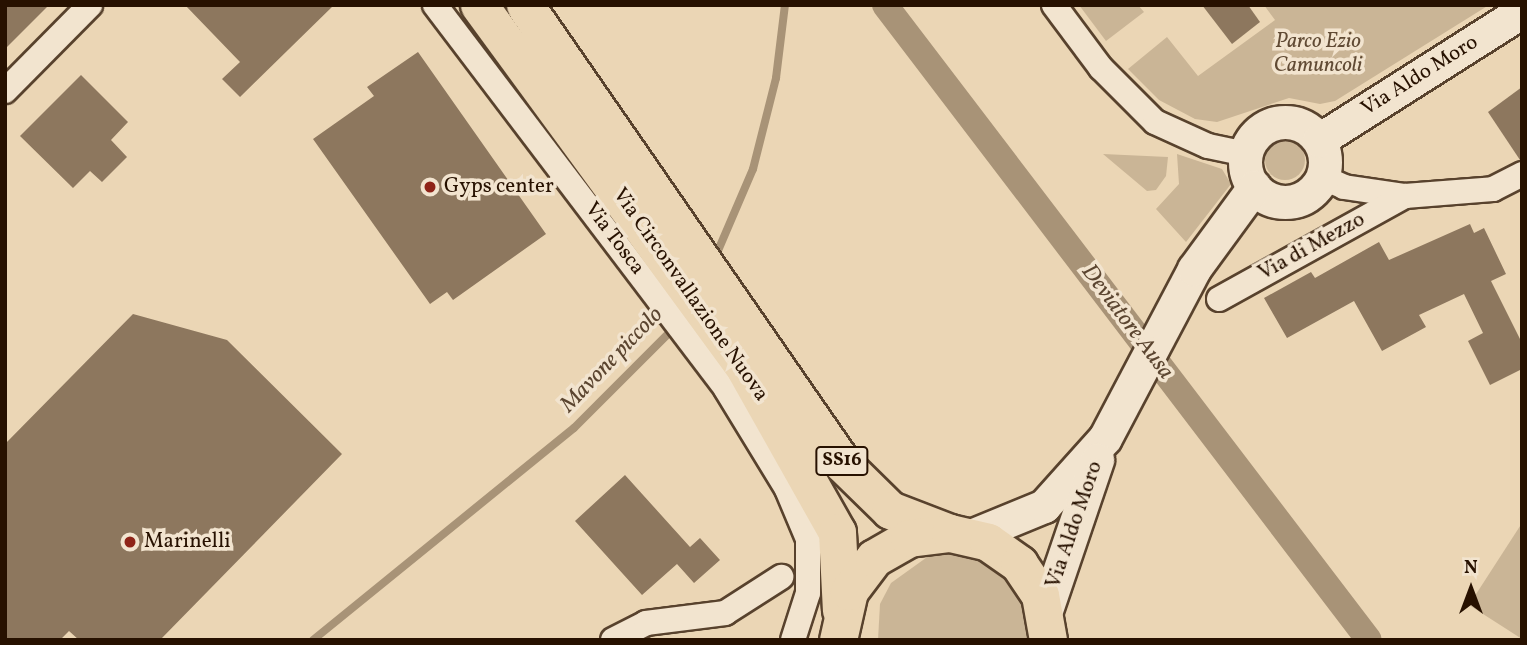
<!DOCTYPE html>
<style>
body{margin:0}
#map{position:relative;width:1527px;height:645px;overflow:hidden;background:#ebd6b5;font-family:Vollkorn,serif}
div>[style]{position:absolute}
.green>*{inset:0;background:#cab596}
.round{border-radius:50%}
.stream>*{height:8px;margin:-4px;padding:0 4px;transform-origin:4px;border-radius:4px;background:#a89377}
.canal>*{height:26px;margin:-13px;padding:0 13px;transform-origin:13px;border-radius:13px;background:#a89377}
.building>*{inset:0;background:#8d775e}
.roads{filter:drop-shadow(2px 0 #58422d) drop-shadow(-2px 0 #58422d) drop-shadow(0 2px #58422d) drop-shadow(0 -2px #58422d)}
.street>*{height:24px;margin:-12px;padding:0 12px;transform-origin:12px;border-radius:12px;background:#f2e4cf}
.secondary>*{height:33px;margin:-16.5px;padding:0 16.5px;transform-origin:16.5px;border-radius:16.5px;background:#f2e4cf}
.secondary>.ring{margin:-16.5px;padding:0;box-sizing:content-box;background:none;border:33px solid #f2e4cf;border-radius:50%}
.primary>*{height:37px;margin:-18.5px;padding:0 18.5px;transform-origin:18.5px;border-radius:18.5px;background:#ebd6b5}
.dots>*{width:19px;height:19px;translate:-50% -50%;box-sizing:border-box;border:4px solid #f2e4cf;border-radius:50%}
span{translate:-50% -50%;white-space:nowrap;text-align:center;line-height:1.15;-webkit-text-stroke:7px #f2e4cf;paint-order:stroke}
.shield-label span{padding:2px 5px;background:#f2e4cf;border:2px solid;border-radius:5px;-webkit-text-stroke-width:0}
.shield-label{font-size:19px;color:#271100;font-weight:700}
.park-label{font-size:21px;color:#604a34;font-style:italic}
.street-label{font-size:21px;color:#271100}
.poi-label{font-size:21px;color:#271100}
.left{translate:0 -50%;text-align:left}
.water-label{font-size:23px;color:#5b4530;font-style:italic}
.frame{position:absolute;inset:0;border:7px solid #271100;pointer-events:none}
.north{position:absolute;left:1436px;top:554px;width:70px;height:70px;-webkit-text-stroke:5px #f2e4cf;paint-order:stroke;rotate:0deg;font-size:19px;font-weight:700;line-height:28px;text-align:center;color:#271100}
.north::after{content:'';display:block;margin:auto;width:24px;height:32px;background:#271100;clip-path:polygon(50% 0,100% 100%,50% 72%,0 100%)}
</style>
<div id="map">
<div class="green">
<i style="clip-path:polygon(1079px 5px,1138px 5px,1144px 12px,1106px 41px)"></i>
<i style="clip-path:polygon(1264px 5px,1489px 5px,1335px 101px,1320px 104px,1289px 98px,1217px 122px,1195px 119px,1159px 100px,1128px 69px,1167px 37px,1198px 76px,1275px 20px)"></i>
<i class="round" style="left:1265px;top:140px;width:40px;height:40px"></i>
<i style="clip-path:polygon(1103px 154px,1168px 157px,1166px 176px,1156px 190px,1147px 191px)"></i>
<i style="clip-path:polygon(1177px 154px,1222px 169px,1231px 184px,1186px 242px,1156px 209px,1179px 184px)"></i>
<i style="clip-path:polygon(1522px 523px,1522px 639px,1469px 605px)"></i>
<i style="clip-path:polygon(954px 551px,999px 566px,1027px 605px,1029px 640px,878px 640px,880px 604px,891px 583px,930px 555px)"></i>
</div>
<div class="stream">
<i style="left:714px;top:260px;width:99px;rotate:-66.8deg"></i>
<i style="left:753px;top:169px;width:94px;rotate:-75.8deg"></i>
<i style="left:776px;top:78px;width:74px;rotate:-83deg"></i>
<i style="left:313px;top:640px;width:336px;rotate:-39.1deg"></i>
<i style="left:574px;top:428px;width:144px;rotate:-45deg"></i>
</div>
<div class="canal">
<i style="left:885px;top:5px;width:798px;rotate:52.69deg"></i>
</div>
<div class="building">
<i style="clip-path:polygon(5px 5px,49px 5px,5px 49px)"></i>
<i style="clip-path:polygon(185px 5px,334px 5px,240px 97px,222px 79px,240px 62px)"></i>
<i style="clip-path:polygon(1202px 5px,1248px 5px,1260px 22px,1232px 44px)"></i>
<i style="clip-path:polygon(418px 52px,546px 234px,453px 300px,447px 292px,430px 304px,313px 139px,374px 96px,367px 87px)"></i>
<i style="clip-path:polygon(81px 75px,128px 122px,111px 140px,127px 157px,102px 182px,90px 171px,73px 188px,20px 136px)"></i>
<i style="clip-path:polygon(1522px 87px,1522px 159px,1520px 160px,1488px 112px)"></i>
<i style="clip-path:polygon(1470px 224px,1474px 233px,1484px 228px,1506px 274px,1491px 281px,1522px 343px,1522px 369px,1490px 385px,1468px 341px,1483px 333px,1464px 294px,1419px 315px,1426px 327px,1382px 351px,1354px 301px,1287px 338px,1264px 298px,1311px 272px,1315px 278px,1379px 242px,1389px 260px)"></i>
<i style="clip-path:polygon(133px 314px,227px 340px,342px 454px,160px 640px,79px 640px,69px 631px,60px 640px,5px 640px,5px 444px)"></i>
<i style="clip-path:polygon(625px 475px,690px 547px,700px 538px,720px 560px,694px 583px,677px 564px,642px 595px,575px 521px)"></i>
</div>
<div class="roads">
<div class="street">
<i style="left:435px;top:5px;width:482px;rotate:52.8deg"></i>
<i style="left:726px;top:389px;width:117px;rotate:58.6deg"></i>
<i style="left:787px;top:489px;width:54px;rotate:67.2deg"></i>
<i style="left:808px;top:539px;width:54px;rotate:90deg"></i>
<i style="left:808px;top:593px;width:49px;rotate:107.7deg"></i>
<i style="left:1054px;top:5px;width:79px;rotate:53.3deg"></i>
<i style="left:1101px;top:68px;width:76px;rotate:45deg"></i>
<i style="left:1155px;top:122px;width:58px;rotate:24.4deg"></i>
<i style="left:1208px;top:146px;width:39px;rotate:12deg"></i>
<i style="left:5px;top:91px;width:121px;rotate:-45.3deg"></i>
<i style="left:1322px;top:177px;width:24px;rotate:24deg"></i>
<i style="left:1344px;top:187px;width:62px;rotate:8.4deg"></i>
<i style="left:1405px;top:196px;width:88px;rotate:-4.5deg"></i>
<i style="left:1493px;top:189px;width:33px;rotate:-27deg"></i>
<i style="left:1219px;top:299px;width:213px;rotate:-29deg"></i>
<i style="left:613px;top:640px;width:37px;rotate:-27deg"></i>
<i style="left:646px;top:623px;width:80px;rotate:-7.2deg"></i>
<i style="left:725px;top:613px;width:67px;rotate:-32.7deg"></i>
</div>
<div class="secondary">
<i class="ring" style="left:1245px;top:122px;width:47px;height:47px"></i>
<i style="left:1319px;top:140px;width:241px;rotate:-32.4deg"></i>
<i style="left:971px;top:536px;width:79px;rotate:-22.3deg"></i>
<i style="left:1044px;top:506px;width:91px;rotate:-48.1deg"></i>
<i style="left:1105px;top:438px;width:191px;rotate:-62.2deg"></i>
<i style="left:1194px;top:269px;width:102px;rotate:-53.8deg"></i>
<i style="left:1045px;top:613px;width:162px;rotate:-71.2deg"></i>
</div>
<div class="primary">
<i style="left:479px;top:5px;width:451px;rotate:53.8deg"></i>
<i style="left:745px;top:369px;width:187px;rotate:60.6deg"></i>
<i style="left:837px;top:532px;width:78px;rotate:87.1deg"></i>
<i style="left:525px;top:5px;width:557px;rotate:55.31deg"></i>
<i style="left:842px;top:463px;width:67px;rotate:44.4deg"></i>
<i style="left:890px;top:510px;width:64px;rotate:21deg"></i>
<i style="left:838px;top:640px;width:50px;rotate:-77.3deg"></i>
<i style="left:849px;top:591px;width:41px;rotate:-52.9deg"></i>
<i style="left:874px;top:558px;width:40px;rotate:-29.7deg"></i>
<i style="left:909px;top:538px;width:41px;rotate:-7deg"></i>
<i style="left:950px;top:533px;width:39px;rotate:13deg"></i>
<i style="left:988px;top:542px;width:38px;rotate:35deg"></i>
<i style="left:1019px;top:564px;width:37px;rotate:56deg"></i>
<i style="left:1040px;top:595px;width:46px;rotate:79.9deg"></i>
</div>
</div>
<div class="dots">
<i style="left:430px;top:187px;background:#8f2418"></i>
<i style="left:130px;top:542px;background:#8f2418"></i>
</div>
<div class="shield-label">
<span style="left:842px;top:461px">SS16</span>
</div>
<div class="park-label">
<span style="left:1318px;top:54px">Parco Ezio<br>Camuncoli</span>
</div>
<div class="street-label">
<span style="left:1420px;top:76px;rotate:-32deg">Via Aldo Moro</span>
<span style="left:614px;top:239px;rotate:53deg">Via Tosca</span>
<span style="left:1312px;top:247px;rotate:-29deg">Via di Mezzo</span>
<span style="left:690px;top:295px;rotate:55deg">Via Circonvallazione Nuova</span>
<span style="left:1075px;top:525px;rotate:-71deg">Via Aldo Moro</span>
</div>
<div class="poi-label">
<span class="left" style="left:444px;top:187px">Gyps center</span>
<span class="left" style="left:144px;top:542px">Marinelli</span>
</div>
<div class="water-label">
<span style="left:1127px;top:322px;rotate:53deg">Deviatore Ausa</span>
<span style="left:612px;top:360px;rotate:-46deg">Mavone piccolo</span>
</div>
<div class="frame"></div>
<div class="north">N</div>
</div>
